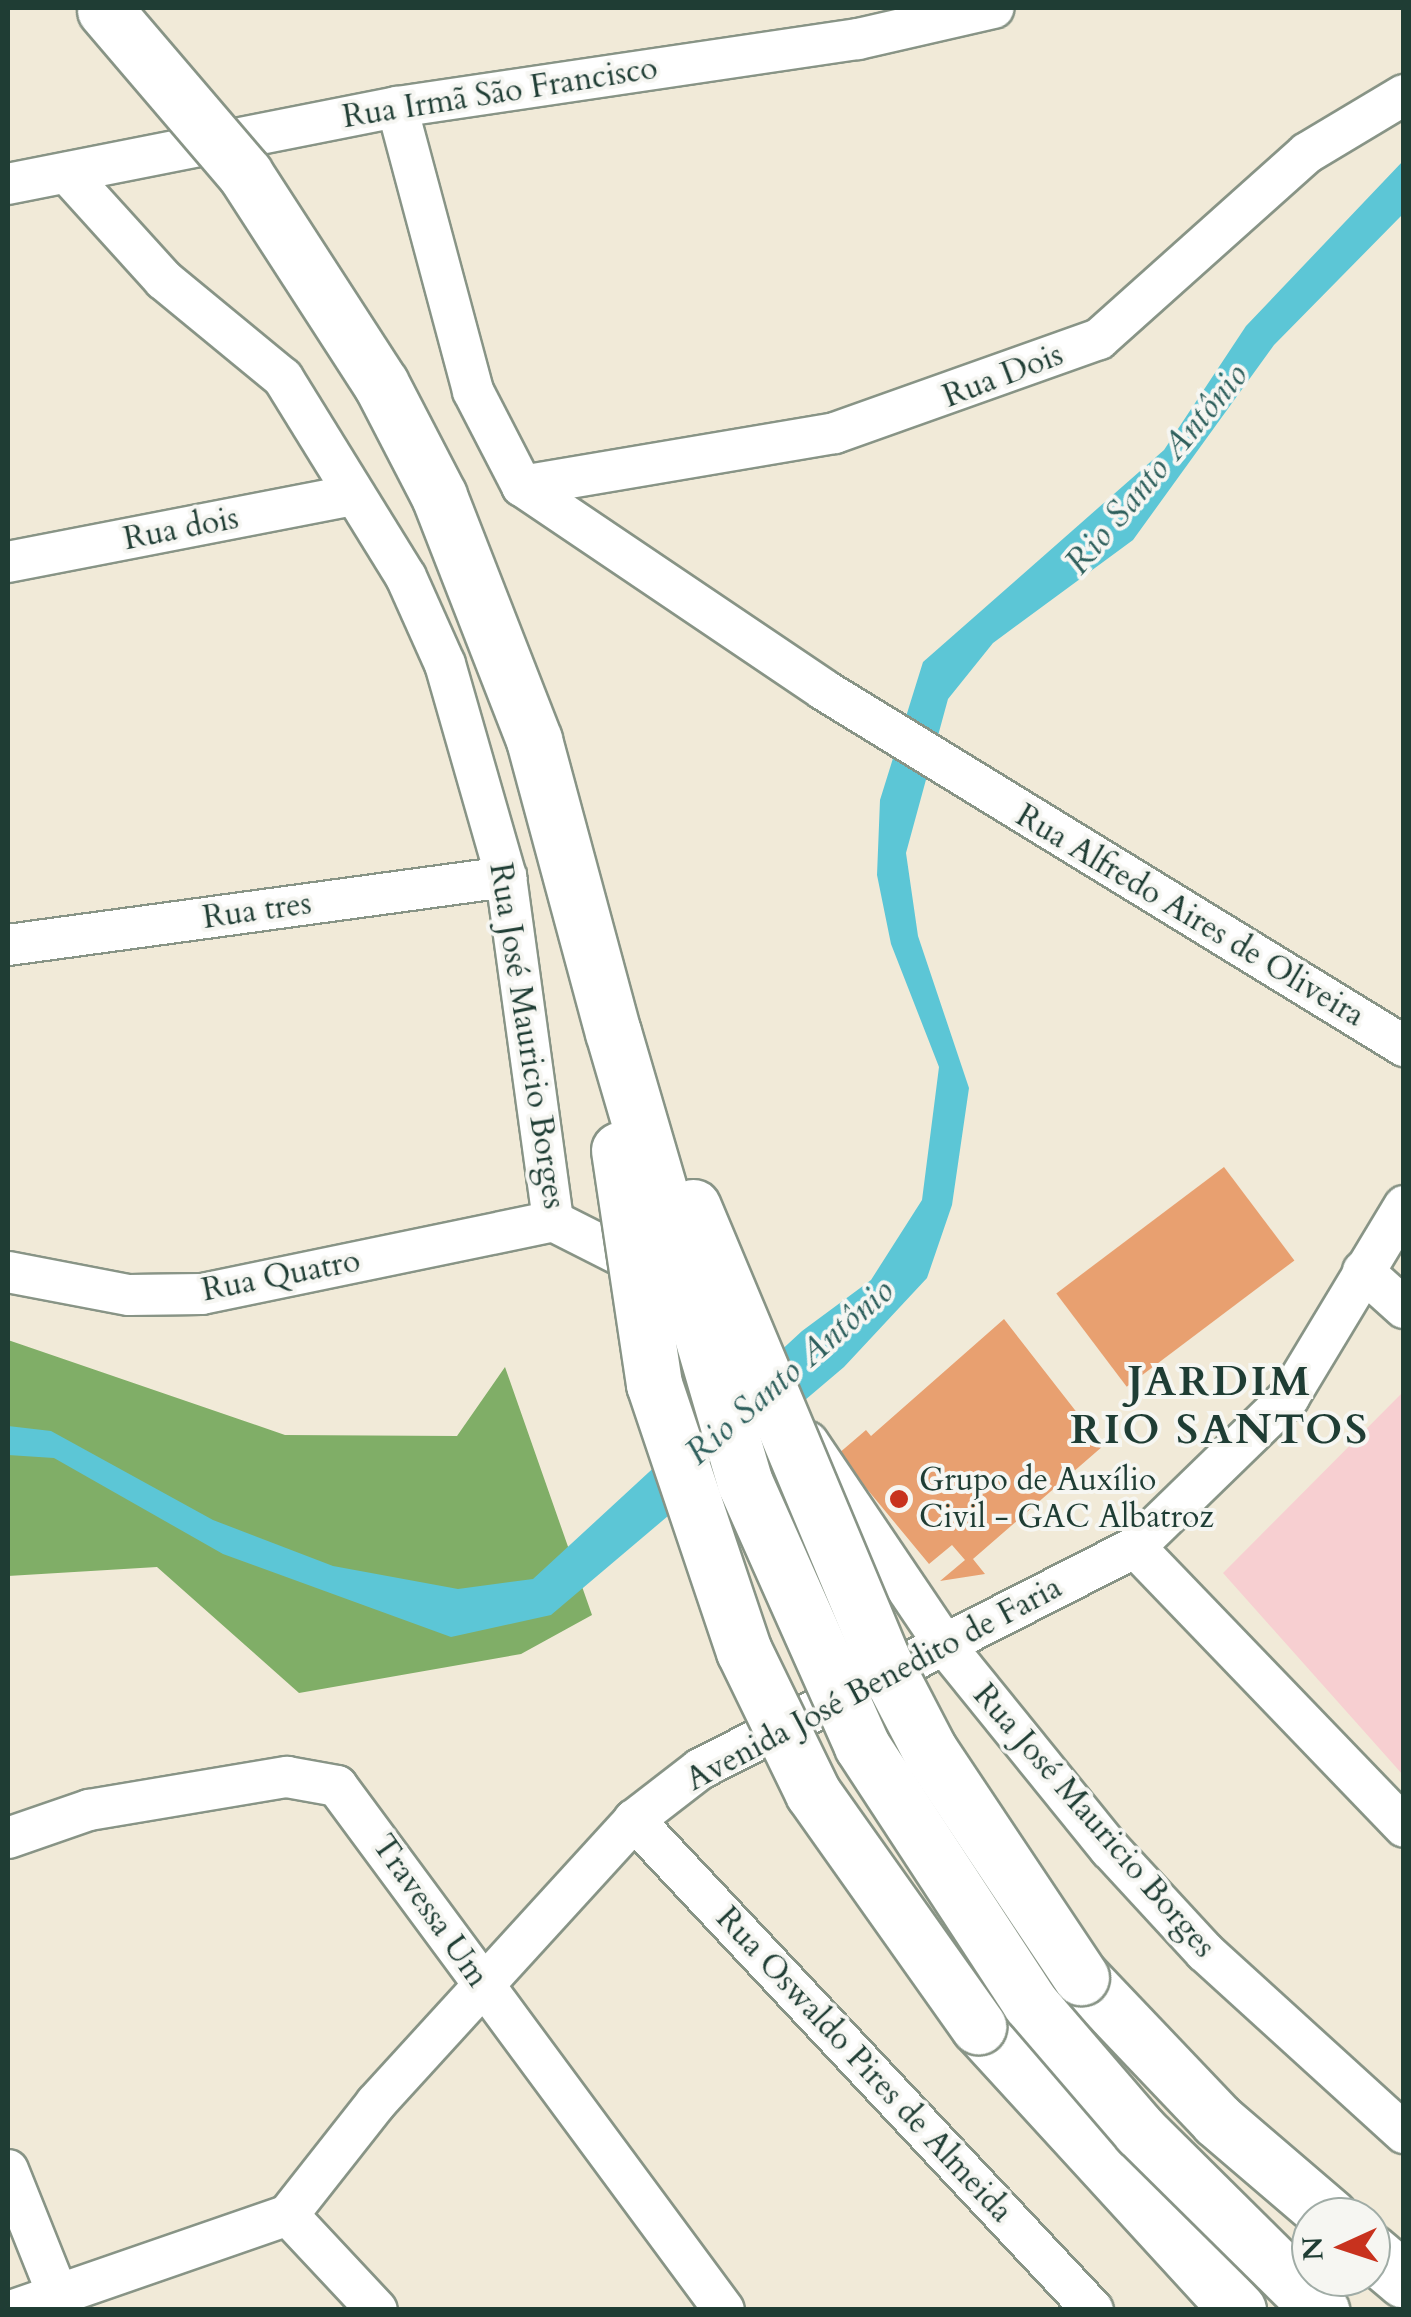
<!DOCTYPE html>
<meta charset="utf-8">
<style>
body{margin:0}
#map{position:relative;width:1411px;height:2317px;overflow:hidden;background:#f1ead8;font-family:Cardo,serif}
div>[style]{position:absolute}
.built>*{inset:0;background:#f7cfd1}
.forest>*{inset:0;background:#80ae67}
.water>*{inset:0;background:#5cc6d6}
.building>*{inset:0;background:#e8a070;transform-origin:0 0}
.roads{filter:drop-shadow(2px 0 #889486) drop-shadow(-2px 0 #889486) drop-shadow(0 2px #889486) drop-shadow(0 -2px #889486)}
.minor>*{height:40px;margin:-20px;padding:0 20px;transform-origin:20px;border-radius:20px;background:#fff}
.motorway>*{height:55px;margin:-27.5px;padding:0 27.5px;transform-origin:27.5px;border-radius:27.5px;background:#fff}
.bridges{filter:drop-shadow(2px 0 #889486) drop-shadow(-2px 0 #889486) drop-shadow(0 2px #889486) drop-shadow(0 -2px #889486)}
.trunk-bridge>*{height:55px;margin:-27.5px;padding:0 27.5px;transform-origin:27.5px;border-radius:27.5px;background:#fff}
.motorway-bridge>*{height:55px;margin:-27.5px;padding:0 27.5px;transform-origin:27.5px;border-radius:27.5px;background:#fff}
.dots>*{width:28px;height:28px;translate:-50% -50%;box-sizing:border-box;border:5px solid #f6f6f2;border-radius:50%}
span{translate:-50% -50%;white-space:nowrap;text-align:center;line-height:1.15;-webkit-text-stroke:8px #f6f6f2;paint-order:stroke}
.street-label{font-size:32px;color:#1f3d34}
.poi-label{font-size:32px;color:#1f3d34}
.left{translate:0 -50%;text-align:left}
.water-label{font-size:35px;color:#2e5f5c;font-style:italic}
.district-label{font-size:42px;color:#1f3d34;font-weight:700;letter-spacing:2.5px}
.frame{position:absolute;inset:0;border:10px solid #1f3d34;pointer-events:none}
.north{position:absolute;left:1291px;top:2197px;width:100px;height:100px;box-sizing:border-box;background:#f6f6f2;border:2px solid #a0aca6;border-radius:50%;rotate:267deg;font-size:28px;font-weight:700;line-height:40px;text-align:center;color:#1f3d34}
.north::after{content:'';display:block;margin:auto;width:35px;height:45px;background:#c8321e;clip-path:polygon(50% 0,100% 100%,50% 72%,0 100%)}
</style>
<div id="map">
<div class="built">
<i style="clip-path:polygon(1403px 1392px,1403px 1775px,1223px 1573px)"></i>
</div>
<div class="forest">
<i style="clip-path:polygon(8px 1340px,285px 1435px,457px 1436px,505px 1367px,592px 1615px,521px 1654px,299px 1693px,157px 1567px,8px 1576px)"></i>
</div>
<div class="water">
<i style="clip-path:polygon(1403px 161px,1403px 214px,1274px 345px,1133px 540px,993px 643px,948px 699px,906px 853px,918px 936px,969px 1088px,952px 1205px,927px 1278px,844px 1367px,551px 1615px,451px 1637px,223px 1554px,54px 1458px,8px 1455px,8px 1426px,51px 1431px,213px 1520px,333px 1566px,458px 1589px,533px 1579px,802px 1331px,871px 1280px,922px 1200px,939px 1067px,891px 944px,877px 875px,880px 800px,923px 662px,1164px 450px,1246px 326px)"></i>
</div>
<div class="building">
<i style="left:1224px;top:1167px;width:117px;height:210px;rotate:53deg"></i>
<i style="clip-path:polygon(1004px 1319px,1103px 1446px,973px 1559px,985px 1574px,940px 1581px,965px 1560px,952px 1545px,929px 1564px,838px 1454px,866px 1430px,871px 1436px)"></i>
</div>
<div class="roads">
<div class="minor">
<i style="left:397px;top:107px;width:294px;rotate:75deg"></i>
<i style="left:473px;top:391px;width:107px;rotate:62.7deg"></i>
<i style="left:522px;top:486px;width:364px;rotate:34deg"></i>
<i style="left:824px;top:690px;width:681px;rotate:31.54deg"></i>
<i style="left:67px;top:173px;width:144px;rotate:47.8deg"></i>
<i style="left:164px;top:280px;width:154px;rotate:39.5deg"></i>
<i style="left:283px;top:378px;width:234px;rotate:58.3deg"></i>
<i style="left:406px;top:577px;width:95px;rotate:65.9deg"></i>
<i style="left:445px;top:664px;width:222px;rotate:74deg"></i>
<i style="left:506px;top:877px;width:347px;rotate:82.2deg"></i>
<i style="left:8px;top:184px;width:397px;rotate:-11.2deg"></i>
<i style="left:397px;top:107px;width:466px;rotate:-8.4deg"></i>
<i style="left:858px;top:39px;width:139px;rotate:-12.9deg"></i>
<i style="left:522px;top:486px;width:317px;rotate:-9.6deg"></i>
<i style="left:835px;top:433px;width:280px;rotate:-19.6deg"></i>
<i style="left:1099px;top:339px;width:279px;rotate:-41.8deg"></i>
<i style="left:1307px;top:153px;width:113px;rotate:-30.9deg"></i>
<i style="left:8px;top:562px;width:352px;rotate:-11deg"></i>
<i style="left:8px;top:945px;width:503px;rotate:-7.78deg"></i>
<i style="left:553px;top:1221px;width:111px;rotate:26.8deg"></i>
<i style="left:1363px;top:1271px;width:55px;rotate:42.1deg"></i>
<i style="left:8px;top:1272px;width:123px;rotate:10.8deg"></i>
<i style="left:129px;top:1295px;width:73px;rotate:-0.8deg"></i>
<i style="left:202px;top:1294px;width:359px;rotate:-11.7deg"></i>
<i style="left:808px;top:1442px;width:249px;rotate:56deg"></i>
<i style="left:947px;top:1648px;width:259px;rotate:51deg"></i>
<i style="left:1110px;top:1849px;width:140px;rotate:47.3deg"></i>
<i style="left:1205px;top:1952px;width:269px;rotate:42.3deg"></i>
<i style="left:1135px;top:1547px;width:388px;rotate:46.1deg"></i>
<i style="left:634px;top:1820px;width:671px;rotate:46.87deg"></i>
<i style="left:8px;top:1838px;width:86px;rotate:-19.1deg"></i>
<i style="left:89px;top:1810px;width:201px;rotate:-9.5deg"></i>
<i style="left:287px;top:1777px;width:51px;rotate:10.2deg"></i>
<i style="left:337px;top:1786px;width:651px;rotate:53.55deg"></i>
<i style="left:8px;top:2170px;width:151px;rotate:68.2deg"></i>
<i style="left:288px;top:2215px;width:130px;rotate:46.9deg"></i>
<i style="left:14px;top:2310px;width:290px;rotate:-19.1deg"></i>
<i style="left:288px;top:2215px;width:142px;rotate:-51.8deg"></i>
<i style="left:376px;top:2103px;width:383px;rotate:-47.6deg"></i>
<i style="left:634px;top:1820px;width:83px;rotate:-37.7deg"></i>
<i style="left:700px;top:1769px;width:488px;rotate:-27deg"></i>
<i style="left:1135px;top:1547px;width:215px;rotate:-44.2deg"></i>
<i style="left:1289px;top:1397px;width:223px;rotate:-58.9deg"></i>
</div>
<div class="motorway">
<i style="left:1081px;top:1977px;width:197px;rotate:46.4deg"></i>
<i style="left:1217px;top:2120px;width:149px;rotate:40.6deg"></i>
<i style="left:978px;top:2026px;width:385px;rotate:47.5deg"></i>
<i style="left:1371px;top:2252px;width:43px;rotate:40.3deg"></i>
</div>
</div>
<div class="bridges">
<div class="trunk-bridge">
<i style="left:105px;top:10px;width:216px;rotate:49.5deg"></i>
<i style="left:245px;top:174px;width:250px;rotate:57.1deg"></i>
<i style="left:381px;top:384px;width:126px;rotate:62.6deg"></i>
<i style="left:439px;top:496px;width:262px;rotate:68.7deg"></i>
<i style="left:534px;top:740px;width:302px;rotate:74.9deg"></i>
</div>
<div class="motorway-bridge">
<i style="left:613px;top:1032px;width:470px;rotate:73.7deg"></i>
<i style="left:745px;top:1483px;width:288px;rotate:66deg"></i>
<i style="left:862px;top:1746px;width:307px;rotate:56.8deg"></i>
<i style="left:1030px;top:2003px;width:169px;rotate:49.3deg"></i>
<i style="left:1140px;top:2131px;width:255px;rotate:44.7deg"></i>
<i style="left:619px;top:1150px;width:237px;rotate:81.5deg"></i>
<i style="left:654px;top:1384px;width:282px;rotate:71.4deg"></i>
<i style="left:744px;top:1651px;width:158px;rotate:64.1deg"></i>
<i style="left:813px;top:1793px;width:286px;rotate:54.7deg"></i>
<i style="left:693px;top:1207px;width:488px;rotate:67.3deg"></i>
<i style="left:881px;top:1657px;width:106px;rotate:62.5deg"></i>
<i style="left:930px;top:1751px;width:272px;rotate:56.3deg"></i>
</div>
</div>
<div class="dots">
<i style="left:899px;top:1499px;background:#c8321e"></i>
</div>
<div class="street-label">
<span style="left:500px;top:93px;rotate:-9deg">Rua Irmã São Francisco</span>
<span style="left:1003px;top:376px;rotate:-21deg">Rua Dois</span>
<span style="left:181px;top:529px;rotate:-11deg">Rua dois</span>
<span style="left:257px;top:911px;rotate:-8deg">Rua tres</span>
<span style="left:1190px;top:916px;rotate:31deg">Rua Alfredo Aires de Oliveira</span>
<span style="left:527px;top:1036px;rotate:81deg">Rua José Mauricio Borges</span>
<span style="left:281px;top:1276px;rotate:-11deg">Rua Quatro</span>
<span style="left:874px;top:1684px;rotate:-28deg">Avenida José Benedito de Faria</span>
<span style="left:1094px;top:1821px;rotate:49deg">Rua José Mauricio Borges</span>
<span style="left:430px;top:1911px;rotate:55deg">Travessa Um</span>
<span style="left:864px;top:2065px;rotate:47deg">Rua Oswaldo Pires de Almeida</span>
</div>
<div class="poi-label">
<span class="left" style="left:919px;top:1499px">Grupo de Auxílio<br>Civil - GAC Albatroz</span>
</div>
<div class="water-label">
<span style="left:1157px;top:469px;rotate:-50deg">Rio Santo Antônio</span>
<span style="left:790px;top:1372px;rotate:-41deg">Rio Santo Antônio</span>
</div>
<div class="district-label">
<span style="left:1220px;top:1406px">JARDIM<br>RIO SANTOS</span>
</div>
<div class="frame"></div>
<div class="north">N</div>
</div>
